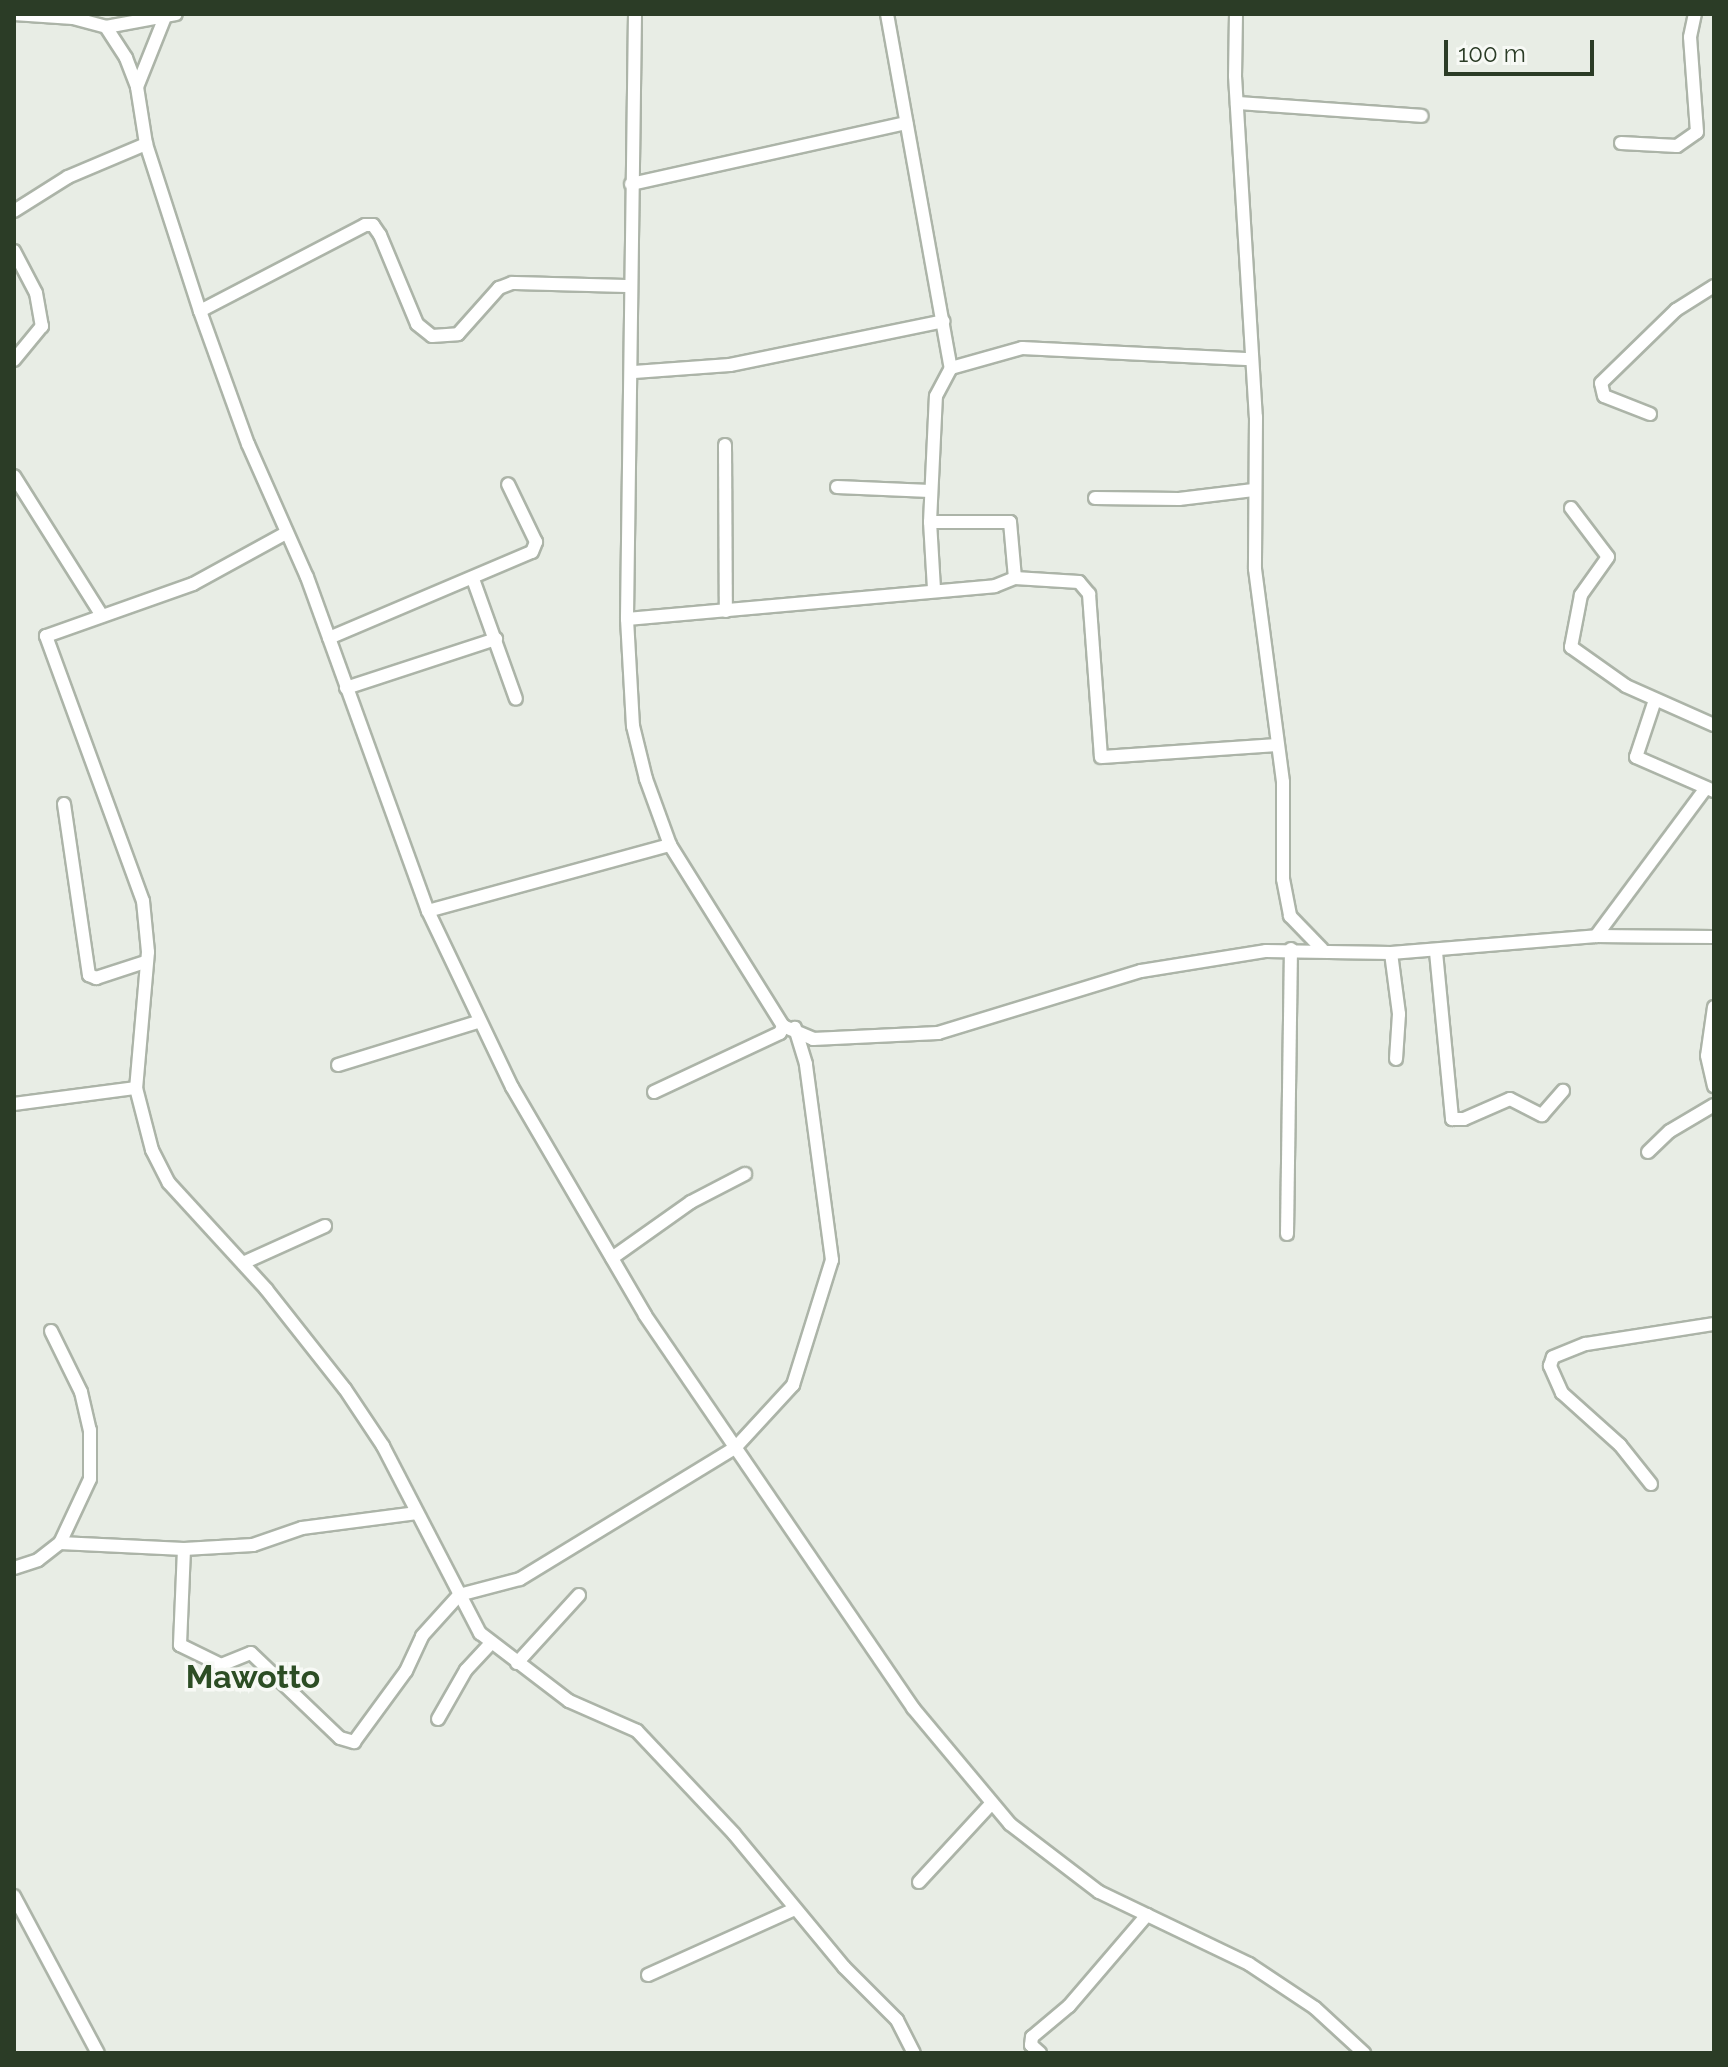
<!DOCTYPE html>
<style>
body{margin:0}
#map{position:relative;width:1728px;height:2067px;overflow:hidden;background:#e8ede5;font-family:Raleway,sans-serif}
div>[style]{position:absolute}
.roads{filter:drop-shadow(2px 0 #acb4a8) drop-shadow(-2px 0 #acb4a8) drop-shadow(0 2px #acb4a8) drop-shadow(0 -2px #acb4a8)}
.street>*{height:12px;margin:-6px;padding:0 6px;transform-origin:6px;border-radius:6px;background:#fff}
span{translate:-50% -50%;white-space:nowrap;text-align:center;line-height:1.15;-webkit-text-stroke:7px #f7f9f5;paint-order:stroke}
.quarter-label{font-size:32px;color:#2c4d24;font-weight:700}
.frame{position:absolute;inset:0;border:16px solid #2b3c26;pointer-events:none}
.scale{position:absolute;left:1444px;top:40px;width:150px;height:36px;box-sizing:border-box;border:4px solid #2b3c26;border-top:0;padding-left:10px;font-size:24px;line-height:28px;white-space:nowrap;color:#2b3c26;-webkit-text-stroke:6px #f7f9f5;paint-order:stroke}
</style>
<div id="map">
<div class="roads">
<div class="street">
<i style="left:14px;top:14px;width:59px;rotate:3.9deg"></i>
<i style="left:73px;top:18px;width:34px;rotate:15deg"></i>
<i style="left:106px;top:27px;width:37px;rotate:57deg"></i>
<i style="left:126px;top:58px;width:31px;rotate:69deg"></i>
<i style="left:137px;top:87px;width:58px;rotate:81deg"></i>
<i style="left:146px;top:144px;width:176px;rotate:72.1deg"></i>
<i style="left:200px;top:311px;width:141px;rotate:70.2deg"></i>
<i style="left:248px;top:444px;width:145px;rotate:66.1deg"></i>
<i style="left:307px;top:577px;width:355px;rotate:70.1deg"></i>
<i style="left:428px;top:911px;width:195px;rotate:64.5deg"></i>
<i style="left:512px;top:1087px;width:264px;rotate:59.7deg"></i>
<i style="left:645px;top:1315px;width:476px;rotate:55.7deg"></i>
<i style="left:913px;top:1708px;width:151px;rotate:50.1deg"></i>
<i style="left:1010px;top:1824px;width:112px;rotate:37.4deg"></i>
<i style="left:1099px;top:1892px;width:166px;rotate:25.6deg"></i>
<i style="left:1249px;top:1964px;width:79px;rotate:33.7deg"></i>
<i style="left:1315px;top:2008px;width:67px;rotate:42.6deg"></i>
<i style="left:635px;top:14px;width:605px;rotate:90.76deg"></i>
<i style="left:627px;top:619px;width:107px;rotate:86.8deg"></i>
<i style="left:633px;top:726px;width:55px;rotate:76.2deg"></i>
<i style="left:646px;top:779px;width:70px;rotate:70deg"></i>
<i style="left:887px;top:14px;width:360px;rotate:79.8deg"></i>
<i style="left:951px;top:368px;width:74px;rotate:-15.7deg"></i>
<i style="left:1022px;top:348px;width:229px;rotate:2.8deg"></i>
<i style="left:1236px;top:14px;width:62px;rotate:90.9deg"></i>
<i style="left:1235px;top:76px;width:342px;rotate:86.5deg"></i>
<i style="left:1256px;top:417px;width:152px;rotate:90.4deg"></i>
<i style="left:1255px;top:569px;width:215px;rotate:82.5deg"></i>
<i style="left:1283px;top:782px;width:97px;rotate:90deg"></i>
<i style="left:1283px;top:879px;width:38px;rotate:79deg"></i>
<i style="left:1290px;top:916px;width:46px;rotate:45.9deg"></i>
<i style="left:106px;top:27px;width:71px;rotate:-10.5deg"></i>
<i style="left:137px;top:87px;width:75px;rotate:-68.2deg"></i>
<i style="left:1237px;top:103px;width:185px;rotate:4deg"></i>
<i style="left:1621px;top:143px;width:56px;rotate:3.1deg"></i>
<i style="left:1677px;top:146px;width:24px;rotate:-35deg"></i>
<i style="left:1697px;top:132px;width:95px;rotate:-94.2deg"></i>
<i style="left:1690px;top:37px;width:24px;rotate:-78deg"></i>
<i style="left:631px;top:184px;width:282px;rotate:-12.5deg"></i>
<i style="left:14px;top:211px;width:64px;rotate:-32.2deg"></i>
<i style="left:68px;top:177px;width:85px;rotate:-22.9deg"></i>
<i style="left:14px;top:251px;width:47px;rotate:62.4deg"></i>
<i style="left:36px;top:293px;width:34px;rotate:80deg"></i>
<i style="left:42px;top:326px;width:44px;rotate:129.5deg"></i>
<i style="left:200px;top:311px;width:186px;rotate:-27.5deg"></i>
<i style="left:365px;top:225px;width:8px"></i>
<i style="left:373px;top:225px;width:12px;rotate:55deg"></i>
<i style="left:380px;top:235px;width:96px;rotate:67.4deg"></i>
<i style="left:417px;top:324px;width:19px;rotate:39deg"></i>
<i style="left:432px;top:336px;width:26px;rotate:-4deg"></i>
<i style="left:458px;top:334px;width:62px;rotate:-48.3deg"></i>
<i style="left:499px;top:288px;width:14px;rotate:-21deg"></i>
<i style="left:512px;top:283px;width:117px;rotate:1.5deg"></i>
<i style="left:634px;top:372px;width:96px;rotate:-4.2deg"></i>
<i style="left:730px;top:365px;width:218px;rotate:-11.6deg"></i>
<i style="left:1650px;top:414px;width:49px;rotate:-158.6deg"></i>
<i style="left:1604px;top:396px;width:13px;rotate:-103deg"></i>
<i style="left:1601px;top:383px;width:105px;rotate:-44.2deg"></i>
<i style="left:1676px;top:310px;width:45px;rotate:-32.3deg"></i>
<i style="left:725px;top:445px;width:166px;rotate:89.7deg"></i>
<i style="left:14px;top:476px;width:165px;rotate:57.8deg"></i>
<i style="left:837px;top:487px;width:93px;rotate:2.5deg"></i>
<i style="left:1095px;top:498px;width:84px;rotate:0.7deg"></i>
<i style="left:1179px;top:499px;width:75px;rotate:-6.9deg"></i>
<i style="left:1571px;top:508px;width:61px;rotate:52.9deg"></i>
<i style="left:1608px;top:557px;width:47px;rotate:125.4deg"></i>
<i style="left:1581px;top:595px;width:53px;rotate:100.9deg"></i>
<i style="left:1571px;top:647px;width:67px;rotate:35.3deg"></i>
<i style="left:1626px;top:686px;width:96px;rotate:23.9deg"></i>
<i style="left:930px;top:522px;width:80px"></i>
<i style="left:1010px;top:522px;width:56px;rotate:84.9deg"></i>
<i style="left:286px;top:533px;width:106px;rotate:151.3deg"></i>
<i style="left:193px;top:584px;width:156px;rotate:160.5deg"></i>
<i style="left:46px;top:636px;width:282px;rotate:69.9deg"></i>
<i style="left:143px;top:901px;width:51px;rotate:84.4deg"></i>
<i style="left:148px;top:952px;width:137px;rotate:95deg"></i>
<i style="left:136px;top:1088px;width:64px;rotate:75.5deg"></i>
<i style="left:152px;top:1150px;width:37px;rotate:63deg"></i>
<i style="left:169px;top:1183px;width:144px;rotate:47.5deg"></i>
<i style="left:266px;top:1289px;width:127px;rotate:51.7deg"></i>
<i style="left:345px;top:1389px;width:69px;rotate:56.3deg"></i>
<i style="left:383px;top:1446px;width:211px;rotate:62.6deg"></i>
<i style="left:480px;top:1633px;width:112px;rotate:37.4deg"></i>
<i style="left:569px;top:1701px;width:74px;rotate:23.8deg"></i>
<i style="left:637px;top:1731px;width:141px;rotate:46.7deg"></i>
<i style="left:734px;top:1834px;width:173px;rotate:50.4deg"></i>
<i style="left:844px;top:1967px;width:75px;rotate:45deg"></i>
<i style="left:897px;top:2020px;width:37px;rotate:63deg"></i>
<i style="left:473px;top:579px;width:127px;rotate:70.3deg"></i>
<i style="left:934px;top:589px;width:67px;rotate:-93.4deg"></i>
<i style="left:930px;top:522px;width:126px;rotate:-87.3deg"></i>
<i style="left:936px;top:396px;width:32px;rotate:-62deg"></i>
<i style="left:627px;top:619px;width:369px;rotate:-5.1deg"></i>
<i style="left:995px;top:586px;width:22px;rotate:-22deg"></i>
<i style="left:1015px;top:578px;width:64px;rotate:3.6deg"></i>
<i style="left:1079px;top:582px;width:16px;rotate:50deg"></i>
<i style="left:1089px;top:594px;width:163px;rotate:85.8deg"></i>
<i style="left:1101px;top:757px;width:174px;rotate:-3.9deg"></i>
<i style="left:329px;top:638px;width:220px;rotate:-23deg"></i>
<i style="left:532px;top:552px;width:11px;rotate:-68deg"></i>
<i style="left:536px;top:542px;width:64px;rotate:-115.8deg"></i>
<i style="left:346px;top:688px;width:158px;rotate:-18.1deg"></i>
<i style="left:1655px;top:700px;width:60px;rotate:108.4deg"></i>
<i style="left:1636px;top:757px;width:85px;rotate:23.6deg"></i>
<i style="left:64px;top:804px;width:173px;rotate:81.7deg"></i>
<i style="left:89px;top:975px;width:8px;rotate:23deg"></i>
<i style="left:96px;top:978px;width:52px;rotate:-18.1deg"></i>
<i style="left:428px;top:911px;width:251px;rotate:-15.3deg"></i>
<i style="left:670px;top:845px;width:213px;rotate:58deg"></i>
<i style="left:783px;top:1026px;width:33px;rotate:23deg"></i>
<i style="left:813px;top:1039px;width:125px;rotate:-2.7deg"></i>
<i style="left:938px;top:1033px;width:212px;rotate:-17deg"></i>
<i style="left:1141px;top:971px;width:127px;rotate:-9.1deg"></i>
<i style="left:1266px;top:951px;width:125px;rotate:0.9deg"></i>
<i style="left:1391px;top:953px;width:206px;rotate:-4.7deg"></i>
<i style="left:1596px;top:936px;width:118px;rotate:0.5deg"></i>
<i style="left:1596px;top:936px;width:183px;rotate:-53.4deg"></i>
<i style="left:1436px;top:952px;width:168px;rotate:84.5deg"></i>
<i style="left:1452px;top:1119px;width:12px"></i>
<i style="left:1464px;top:1119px;width:50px;rotate:-23.5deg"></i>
<i style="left:1510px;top:1099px;width:36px;rotate:27deg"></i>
<i style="left:1542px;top:1115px;width:32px;rotate:-49deg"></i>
<i style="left:1391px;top:953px;width:62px;rotate:82.5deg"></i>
<i style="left:1399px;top:1014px;width:45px;rotate:93.8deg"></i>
<i style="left:1714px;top:1007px;width:49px;rotate:98.1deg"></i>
<i style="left:1707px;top:1056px;width:31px;rotate:77deg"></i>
<i style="left:338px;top:1065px;width:146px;rotate:-17.1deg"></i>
<i style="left:654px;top:1092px;width:139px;rotate:-25.1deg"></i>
<i style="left:780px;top:1033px;width:8px;rotate:-67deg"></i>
<i style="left:14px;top:1104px;width:123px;rotate:-7.5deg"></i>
<i style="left:1648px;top:1152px;width:30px;rotate:-44deg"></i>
<i style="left:1670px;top:1131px;width:51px;rotate:-30.6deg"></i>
<i style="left:1287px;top:1234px;width:285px;rotate:-89.2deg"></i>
<i style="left:612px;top:1258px;width:97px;rotate:-35.3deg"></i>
<i style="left:691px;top:1202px;width:61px;rotate:-27.4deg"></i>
<i style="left:243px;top:1263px;width:90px;rotate:-24.3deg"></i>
<i style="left:51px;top:1331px;width:68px;rotate:63.8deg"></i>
<i style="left:81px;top:1392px;width:39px;rotate:77deg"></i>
<i style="left:90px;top:1430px;width:49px;rotate:90deg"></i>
<i style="left:90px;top:1479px;width:71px;rotate:115.1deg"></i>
<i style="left:60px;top:1543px;width:124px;rotate:2.8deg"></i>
<i style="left:184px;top:1549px;width:69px;rotate:-3.3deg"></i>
<i style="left:253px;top:1545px;width:52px;rotate:-19.1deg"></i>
<i style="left:302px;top:1528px;width:116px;rotate:-7.4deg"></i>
<i style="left:1651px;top:1484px;width:50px;rotate:-128.5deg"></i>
<i style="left:1620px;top:1445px;width:78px;rotate:-138.1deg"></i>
<i style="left:1562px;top:1393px;width:30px;rotate:-114deg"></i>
<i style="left:1550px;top:1366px;width:9px;rotate:-72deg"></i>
<i style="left:1553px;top:1357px;width:35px;rotate:-22deg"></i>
<i style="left:1586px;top:1344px;width:130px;rotate:-8.9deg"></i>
<i style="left:184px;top:1549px;width:96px;rotate:92.4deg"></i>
<i style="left:180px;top:1645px;width:46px;rotate:26deg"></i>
<i style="left:221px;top:1665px;width:32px;rotate:-22deg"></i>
<i style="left:251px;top:1653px;width:123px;rotate:43.7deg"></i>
<i style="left:340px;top:1738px;width:15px;rotate:16deg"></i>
<i style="left:354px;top:1742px;width:88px;rotate:-53.8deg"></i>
<i style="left:406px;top:1671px;width:38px;rotate:-65deg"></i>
<i style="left:422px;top:1636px;width:55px;rotate:-47.9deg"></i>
<i style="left:459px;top:1595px;width:63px;rotate:-14.7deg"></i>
<i style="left:520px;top:1579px;width:252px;rotate:-31.4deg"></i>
<i style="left:735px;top:1448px;width:86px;rotate:-47.4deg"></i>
<i style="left:793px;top:1385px;width:131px;rotate:-72.7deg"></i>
<i style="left:832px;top:1260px;width:198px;rotate:-97.6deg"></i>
<i style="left:806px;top:1064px;width:38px;rotate:-107deg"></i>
<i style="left:14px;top:1568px;width:25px;rotate:-18deg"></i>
<i style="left:38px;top:1560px;width:28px;rotate:-38deg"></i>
<i style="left:517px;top:1663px;width:92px;rotate:-47.6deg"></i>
<i style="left:438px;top:1719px;width:56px;rotate:-60.3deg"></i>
<i style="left:466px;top:1670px;width:37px;rotate:-47deg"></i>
<i style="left:919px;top:1882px;width:106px;rotate:-47.3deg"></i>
<i style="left:14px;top:1896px;width:178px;rotate:61.9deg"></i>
<i style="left:648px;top:1975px;width:161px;rotate:-24.2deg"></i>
<i style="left:1040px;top:2053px;width:12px;rotate:-138deg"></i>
<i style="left:1031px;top:2045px;width:8px;rotate:-83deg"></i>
<i style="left:1032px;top:2037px;width:48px;rotate:-40deg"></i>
<i style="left:1069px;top:2006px;width:120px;rotate:-49.4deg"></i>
</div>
</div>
<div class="quarter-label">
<span style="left:253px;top:1677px">Mawotto</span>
</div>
<div class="frame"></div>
<div class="scale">100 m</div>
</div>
